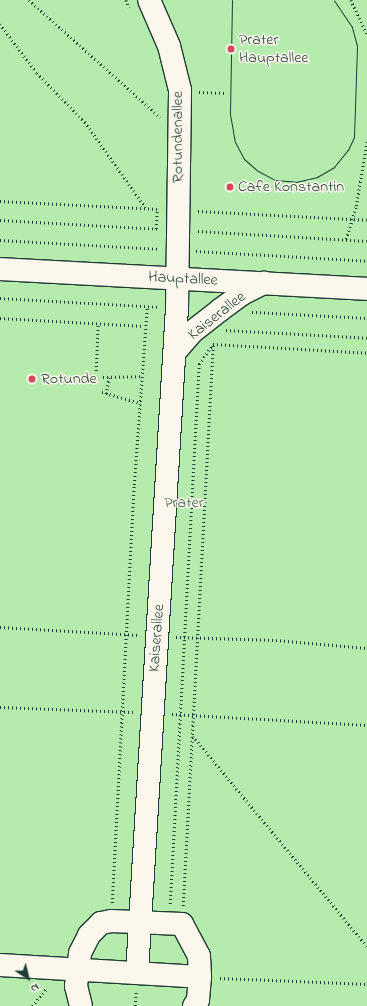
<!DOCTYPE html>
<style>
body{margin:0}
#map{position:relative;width:367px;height:1006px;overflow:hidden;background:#f3ebeb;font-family:"Indie Flower",sans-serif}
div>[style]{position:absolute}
.green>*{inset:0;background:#b5ecae;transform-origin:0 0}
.path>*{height:2.5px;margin-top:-1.25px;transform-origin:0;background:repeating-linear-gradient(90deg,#1f3d34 0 1px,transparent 0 4px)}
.roads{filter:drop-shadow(1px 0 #1f3d34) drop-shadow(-1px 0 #1f3d34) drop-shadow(0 1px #1f3d34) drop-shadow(0 -1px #1f3d34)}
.minor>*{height:22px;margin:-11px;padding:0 11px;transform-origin:11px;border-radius:11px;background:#fbf7ec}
.tram>*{height:1px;margin:-0.5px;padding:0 0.5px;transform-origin:0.5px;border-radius:0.5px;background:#1f3d34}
.dots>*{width:11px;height:11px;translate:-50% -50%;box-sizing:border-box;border:2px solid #fbf7ec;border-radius:50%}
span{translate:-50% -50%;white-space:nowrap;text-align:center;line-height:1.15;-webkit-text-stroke:3px #fbf7ec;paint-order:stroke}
.poi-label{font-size:16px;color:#1f3d34}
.left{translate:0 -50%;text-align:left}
.street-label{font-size:16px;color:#1f3d34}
.park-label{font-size:16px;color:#3d604c}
.north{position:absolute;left:8px;top:958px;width:40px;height:40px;-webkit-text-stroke:3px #fbf7ec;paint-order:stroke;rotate:145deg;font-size:11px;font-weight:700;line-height:16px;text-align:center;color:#1f3d34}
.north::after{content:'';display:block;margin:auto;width:14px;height:18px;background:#1f3d34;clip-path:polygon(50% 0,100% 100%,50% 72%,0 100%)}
</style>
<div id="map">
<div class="green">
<i style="left:0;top:0;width:367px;height:1006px"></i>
</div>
<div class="path">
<i style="left:29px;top:0;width:176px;rotate:41.8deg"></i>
<i style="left:126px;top:0;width:8px;rotate:67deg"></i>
<i style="left:351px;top:0;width:38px;rotate:65deg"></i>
<i style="left:0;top:24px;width:61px;rotate:52.9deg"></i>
<i style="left:37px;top:73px;width:69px;rotate:45.6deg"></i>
<i style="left:85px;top:122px;width:105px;rotate:54.7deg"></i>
<i style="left:199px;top:92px;width:27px;rotate:2deg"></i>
<i style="left:0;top:201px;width:159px;rotate:2.9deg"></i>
<i style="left:198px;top:211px;width:169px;rotate:3deg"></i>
<i style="left:0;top:220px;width:159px;rotate:3.2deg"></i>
<i style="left:156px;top:229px;width:18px;rotate:-87deg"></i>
<i style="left:198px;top:231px;width:169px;rotate:3.4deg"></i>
<i style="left:346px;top:239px;width:34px;rotate:-73deg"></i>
<i style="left:356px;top:206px;width:66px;rotate:-80.4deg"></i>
<i style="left:0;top:240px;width:159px;rotate:3.2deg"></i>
<i style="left:196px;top:251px;width:171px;rotate:3.3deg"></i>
<i style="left:0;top:298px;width:159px;rotate:3.2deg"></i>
<i style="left:252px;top:312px;width:115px;rotate:3deg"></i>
<i style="left:0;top:318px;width:144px;rotate:3.2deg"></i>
<i style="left:226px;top:330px;width:141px;rotate:3.2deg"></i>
<i style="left:96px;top:371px;width:47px;rotate:-87.6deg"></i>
<i style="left:103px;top:377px;width:39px;rotate:-1deg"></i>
<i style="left:102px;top:392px;width:40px;rotate:16deg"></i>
<i style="left:106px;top:394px;width:17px;rotate:-80deg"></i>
<i style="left:0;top:627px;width:139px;rotate:3.3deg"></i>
<i style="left:176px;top:637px;width:100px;rotate:1.7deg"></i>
<i style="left:276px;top:640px;width:91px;rotate:5deg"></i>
<i style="left:0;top:707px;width:133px;rotate:2.2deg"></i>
<i style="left:172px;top:714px;width:195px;rotate:3.2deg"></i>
<i style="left:193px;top:736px;width:273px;rotate:50.4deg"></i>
<i style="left:112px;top:903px;width:419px;rotate:-87deg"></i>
<i style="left:134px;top:485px;width:179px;rotate:-85.8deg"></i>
<i style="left:170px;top:904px;width:541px;rotate:-86.93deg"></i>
<i style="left:199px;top:364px;width:24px;rotate:-55deg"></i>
<i style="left:213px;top:344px;width:154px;rotate:3.3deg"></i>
<i style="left:183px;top:906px;width:562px;rotate:-86.94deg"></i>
<i style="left:220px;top:978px;width:147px;rotate:2.3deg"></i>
<i style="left:32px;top:1006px;width:23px;rotate:-50deg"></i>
<i style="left:135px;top:1006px;width:15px;rotate:-86deg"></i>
</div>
<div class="roads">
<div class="minor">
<i style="left:0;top:269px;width:368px;rotate:3.1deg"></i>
<i style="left:174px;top:353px;width:28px;rotate:-49deg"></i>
<i style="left:192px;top:332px;width:36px;rotate:-38deg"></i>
<i style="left:220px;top:310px;width:27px;rotate:-36deg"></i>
<i style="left:242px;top:294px;width:25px;rotate:-27deg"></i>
<i style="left:0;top:965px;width:200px;rotate:3.4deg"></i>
<i style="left:137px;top:973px;width:666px;rotate:-86.56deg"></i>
<i style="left:177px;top:308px;width:218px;rotate:-89.2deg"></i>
<i style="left:180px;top:90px;width:45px;rotate:-104deg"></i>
<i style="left:169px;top:46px;width:50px;rotate:-113.5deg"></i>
<i style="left:81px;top:1006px;width:21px;rotate:-104deg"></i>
<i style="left:76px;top:986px;width:33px;rotate:-83deg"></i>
<i style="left:80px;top:953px;width:20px;rotate:-63deg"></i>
<i style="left:89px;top:935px;width:17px;rotate:-45deg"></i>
<i style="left:101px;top:923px;width:10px;rotate:-11deg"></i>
<i style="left:111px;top:921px;width:71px;rotate:2.4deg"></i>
<i style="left:182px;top:924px;width:36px;rotate:62deg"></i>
<i style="left:199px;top:956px;width:21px;rotate:87deg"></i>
<i style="left:200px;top:977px;width:23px;rotate:95deg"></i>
<i style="left:198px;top:1000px;width:7px;rotate:124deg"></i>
</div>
</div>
<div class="tram">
<i style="left:232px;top:0;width:114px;rotate:91deg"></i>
<i style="left:230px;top:114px;width:28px;rotate:80deg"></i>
<i style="left:235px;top:142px;width:19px;rotate:62deg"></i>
<i style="left:244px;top:159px;width:18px;rotate:41deg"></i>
<i style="left:258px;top:171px;width:19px;rotate:28deg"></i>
<i style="left:275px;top:180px;width:21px;rotate:5deg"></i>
<i style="left:296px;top:182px;width:22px;rotate:-13deg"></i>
<i style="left:317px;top:177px;width:20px;rotate:-30deg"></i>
<i style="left:334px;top:167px;width:22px;rotate:-51deg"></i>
<i style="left:348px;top:150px;width:14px;rotate:-65deg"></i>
<i style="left:354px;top:137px;width:91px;rotate:-88.1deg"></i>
<i style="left:357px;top:46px;width:20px;rotate:-105deg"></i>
<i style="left:352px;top:27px;width:32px;rotate:-124deg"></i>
</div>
<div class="dots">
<i style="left:231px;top:49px;background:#d1495b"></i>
<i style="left:230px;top:187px;background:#d1495b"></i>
<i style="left:32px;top:379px;background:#d1495b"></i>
</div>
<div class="poi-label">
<span class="left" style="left:239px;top:49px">Prater<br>Hauptallee</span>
<span class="left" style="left:238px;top:187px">Cafe Konstantin</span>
<span class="left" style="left:41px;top:379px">Rotunde</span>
</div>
<div class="street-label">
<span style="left:178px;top:137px;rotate:-90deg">Rotundenallee</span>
<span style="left:183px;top:279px;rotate:3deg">Hauptallee</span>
<span style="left:217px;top:316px;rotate:-38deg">Kaiserallee</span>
<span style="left:157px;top:638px;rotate:-86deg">Kaiserallee</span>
</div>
<div class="park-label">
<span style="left:184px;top:503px">Prater</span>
</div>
<div class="north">N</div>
</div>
